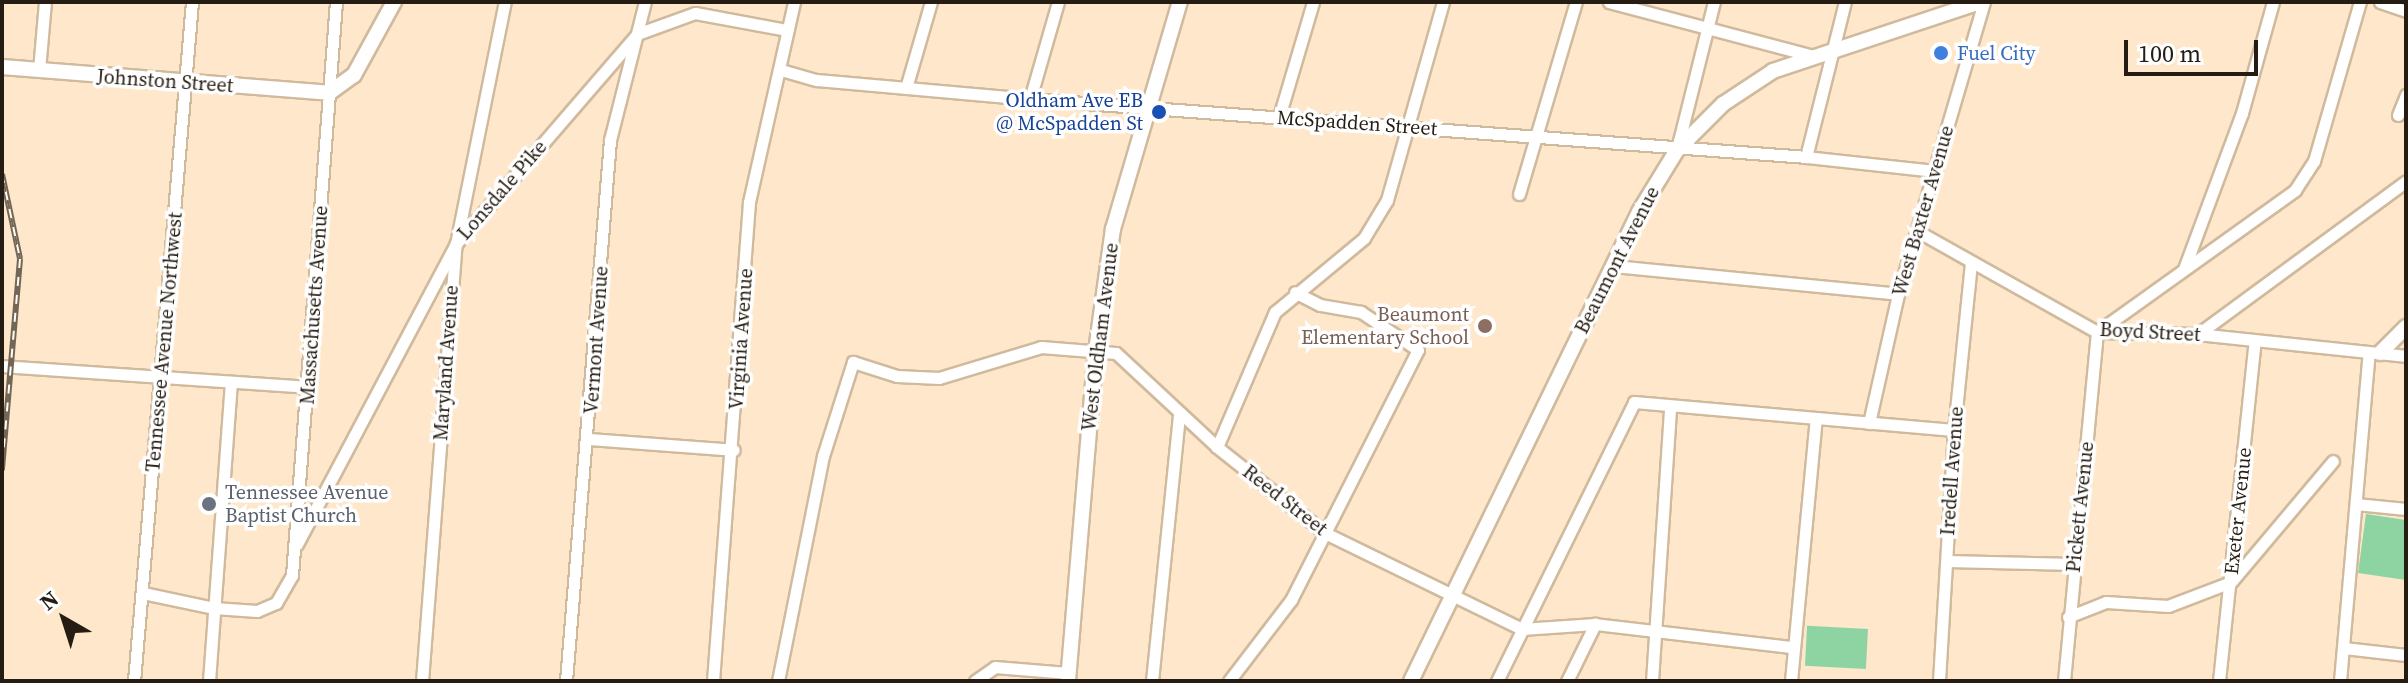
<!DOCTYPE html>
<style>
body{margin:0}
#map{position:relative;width:2408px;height:683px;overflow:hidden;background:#fee7ca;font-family:"Source Serif 4",serif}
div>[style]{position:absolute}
.green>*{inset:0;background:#8dd4a2;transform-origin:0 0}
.roads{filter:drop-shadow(2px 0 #d0ba9e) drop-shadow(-2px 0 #d0ba9e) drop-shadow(0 2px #d0ba9e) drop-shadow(0 -2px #d0ba9e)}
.minor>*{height:11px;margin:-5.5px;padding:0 5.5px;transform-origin:5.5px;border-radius:5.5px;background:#fff}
.tertiary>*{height:14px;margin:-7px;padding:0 7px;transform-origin:7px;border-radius:7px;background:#fff}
.rail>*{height:6px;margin-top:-3px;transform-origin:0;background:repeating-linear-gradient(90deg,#fff 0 9px,#736655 0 18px);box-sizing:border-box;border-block:2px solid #736655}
.dots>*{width:22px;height:22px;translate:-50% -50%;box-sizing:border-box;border:4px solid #fff;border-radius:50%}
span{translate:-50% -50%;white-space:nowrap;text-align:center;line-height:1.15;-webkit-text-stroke:7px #fff;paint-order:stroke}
.shop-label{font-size:20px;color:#366cbe}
.left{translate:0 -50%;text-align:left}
.street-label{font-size:20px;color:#251d13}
.transit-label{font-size:20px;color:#164399}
.right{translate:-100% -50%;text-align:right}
.education-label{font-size:20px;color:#785e54}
.worship-label{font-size:20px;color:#5b616d}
.frame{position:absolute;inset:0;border:4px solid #251d13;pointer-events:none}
.north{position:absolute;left:24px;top:579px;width:80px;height:80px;-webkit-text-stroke:6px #fff;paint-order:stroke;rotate:321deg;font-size:22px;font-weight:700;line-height:32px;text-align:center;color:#251d13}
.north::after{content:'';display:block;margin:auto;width:28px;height:36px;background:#251d13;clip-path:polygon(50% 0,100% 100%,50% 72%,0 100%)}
.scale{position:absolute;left:2124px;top:40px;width:134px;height:36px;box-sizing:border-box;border:4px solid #251d13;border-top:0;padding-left:10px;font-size:24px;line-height:28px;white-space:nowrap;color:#251d13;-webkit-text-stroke:6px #fff;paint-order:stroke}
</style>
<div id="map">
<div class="green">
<i style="clip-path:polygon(2366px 514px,2406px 520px,2406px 580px,2358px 573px)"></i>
<i style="left:1868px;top:629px;width:40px;height:61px;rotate:93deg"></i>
</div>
<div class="roads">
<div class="minor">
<i style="left:1609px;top:2px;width:212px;rotate:14.8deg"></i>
<i style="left:2380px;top:2px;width:28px;rotate:19deg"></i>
<i style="left:39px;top:70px;width:68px;rotate:-85deg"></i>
<i style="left:781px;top:70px;width:37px;rotate:16deg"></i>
<i style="left:817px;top:80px;width:214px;rotate:5.1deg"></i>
<i style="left:1030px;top:99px;width:778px;rotate:4.27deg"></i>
<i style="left:1806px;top:157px;width:129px;rotate:6.2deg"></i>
<i style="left:906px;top:88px;width:90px;rotate:-73.8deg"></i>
<i style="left:1030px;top:99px;width:101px;rotate:-73.9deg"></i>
<i style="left:2398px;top:115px;width:22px;rotate:-68deg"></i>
<i style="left:1279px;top:117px;width:120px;rotate:-73.5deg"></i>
<i style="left:1677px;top:149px;width:152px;rotate:-75.9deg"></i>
<i style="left:1806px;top:157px;width:160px;rotate:-75.9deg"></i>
<i style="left:1519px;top:194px;width:200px;rotate:-73.5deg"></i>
<i style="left:1919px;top:232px;width:204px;rotate:29.3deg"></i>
<i style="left:2097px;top:332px;width:101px;rotate:1.1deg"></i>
<i style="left:2198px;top:334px;width:209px;rotate:6deg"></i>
<i style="left:1614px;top:266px;width:285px;rotate:5.6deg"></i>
<i style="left:2184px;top:269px;width:166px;rotate:-69.6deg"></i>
<i style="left:2242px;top:113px;width:115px;rotate:-74.4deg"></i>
<i style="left:2198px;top:334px;width:258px;rotate:-36.3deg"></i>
<i style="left:2px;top:366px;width:307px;rotate:3.9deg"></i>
<i style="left:1869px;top:423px;width:132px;rotate:-77.3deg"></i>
<i style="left:1898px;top:294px;width:304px;rotate:-73.6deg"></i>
<i style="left:588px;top:439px;width:146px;rotate:4.3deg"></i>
<i style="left:1217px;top:447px;width:147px;rotate:-66.8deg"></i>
<i style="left:1275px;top:312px;width:116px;rotate:-39.7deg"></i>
<i style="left:1364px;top:238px;width:44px;rotate:-58.8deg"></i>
<i style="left:1387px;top:200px;width:206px;rotate:-74.2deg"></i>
<i style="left:2356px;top:504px;width:50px;rotate:5.7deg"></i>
<i style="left:297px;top:544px;width:340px;rotate:-62.1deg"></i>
<i style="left:456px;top:244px;width:277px;rotate:-49.2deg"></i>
<i style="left:637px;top:34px;width:62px;rotate:-19.9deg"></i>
<i style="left:695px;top:13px;width:94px;rotate:10.5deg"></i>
<i style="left:1947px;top:561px;width:128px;rotate:1.3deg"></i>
<i style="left:143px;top:593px;width:73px;rotate:11.9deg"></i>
<i style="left:214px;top:608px;width:43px;rotate:4deg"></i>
<i style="left:257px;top:611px;width:21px;rotate:-23deg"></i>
<i style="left:276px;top:603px;width:32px;rotate:-60deg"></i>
<i style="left:292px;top:575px;width:575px;rotate:-85.61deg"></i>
<i style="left:2068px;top:617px;width:41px;rotate:-21.5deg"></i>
<i style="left:2106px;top:602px;width:62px;rotate:3.7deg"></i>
<i style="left:2168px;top:606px;width:67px;rotate:-20.9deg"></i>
<i style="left:2231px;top:582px;width:158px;rotate:-49.9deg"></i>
<i style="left:2344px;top:648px;width:62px;rotate:6.4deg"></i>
<i style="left:134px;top:681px;width:681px;rotate:-85.12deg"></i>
<i style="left:209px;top:681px;width:300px;rotate:-85.8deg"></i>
<i style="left:422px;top:681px;width:438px;rotate:-85.6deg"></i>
<i style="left:456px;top:244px;width:247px;rotate:-78.6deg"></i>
<i style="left:566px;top:681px;width:543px;rotate:-85.35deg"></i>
<i style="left:610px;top:140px;width:142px;rotate:-75.8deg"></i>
<i style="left:713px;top:681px;width:480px;rotate:-85.7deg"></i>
<i style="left:749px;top:202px;width:205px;rotate:-77.3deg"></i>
<i style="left:778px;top:681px;width:229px;rotate:-78.7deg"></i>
<i style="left:823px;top:456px;width:99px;rotate:-72.3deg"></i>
<i style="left:853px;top:362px;width:46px;rotate:17.7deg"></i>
<i style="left:897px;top:376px;width:42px;rotate:2.7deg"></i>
<i style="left:939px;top:378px;width:107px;rotate:-16.9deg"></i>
<i style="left:1041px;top:347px;width:75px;rotate:4.6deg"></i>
<i style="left:1116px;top:353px;width:138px;rotate:42.9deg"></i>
<i style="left:1217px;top:447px;width:138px;rotate:38.5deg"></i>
<i style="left:1325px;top:533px;width:219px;rotate:26deg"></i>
<i style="left:1522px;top:629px;width:73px;rotate:-3.9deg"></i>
<i style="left:1595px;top:624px;width:198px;rotate:6.7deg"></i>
<i style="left:975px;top:681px;width:24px;rotate:-35deg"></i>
<i style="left:995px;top:667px;width:73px;rotate:4.7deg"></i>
<i style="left:1152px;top:681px;width:268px;rotate:-84.2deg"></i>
<i style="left:1229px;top:681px;width:102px;rotate:-52.6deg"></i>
<i style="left:1291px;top:600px;width:280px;rotate:-63.1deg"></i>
<i style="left:1418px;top:350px;width:69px;rotate:-146.3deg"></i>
<i style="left:1361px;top:312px;width:42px;rotate:-170.3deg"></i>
<i style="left:1320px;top:305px;width:28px;rotate:-153deg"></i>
<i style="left:1497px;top:681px;width:311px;rotate:-63.8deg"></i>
<i style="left:1634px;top:402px;width:321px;rotate:5deg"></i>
<i style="left:1567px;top:681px;width:64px;rotate:-63.8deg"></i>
<i style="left:1652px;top:681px;width:274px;rotate:-86.2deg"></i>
<i style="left:1791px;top:681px;width:264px;rotate:-84.6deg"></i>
<i style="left:1939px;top:681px;width:251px;rotate:-86.6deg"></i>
<i style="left:1954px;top:430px;width:169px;rotate:-84.2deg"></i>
<i style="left:2064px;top:681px;width:351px;rotate:-84.6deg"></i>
<i style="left:2097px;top:332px;width:244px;rotate:-35.6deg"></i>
<i style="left:2295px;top:190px;width:35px;rotate:-57deg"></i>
<i style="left:2314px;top:161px;width:166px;rotate:-73.9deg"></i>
<i style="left:2219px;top:681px;width:342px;rotate:-84deg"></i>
<i style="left:2340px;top:681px;width:330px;rotate:-85deg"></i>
</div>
<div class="tertiary">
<i style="left:2px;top:67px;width:328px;rotate:4.5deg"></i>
<i style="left:329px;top:93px;width:31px;rotate:-36deg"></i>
<i style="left:354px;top:75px;width:83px;rotate:-61.3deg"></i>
<i style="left:2380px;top:353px;width:37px;rotate:-45deg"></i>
<i style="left:1068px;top:681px;width:331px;rotate:-85.2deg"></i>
<i style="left:1096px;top:351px;width:123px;rotate:-82.1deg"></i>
<i style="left:1113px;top:229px;width:237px;rotate:-73.6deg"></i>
<i style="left:1411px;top:681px;width:521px;rotate:-64.07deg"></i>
<i style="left:1639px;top:212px;width:73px;rotate:-58.5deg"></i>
<i style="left:1677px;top:150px;width:65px;rotate:-45deg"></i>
<i style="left:1723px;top:104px;width:60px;rotate:-33.4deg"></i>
<i style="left:1773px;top:71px;width:218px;rotate:-18.4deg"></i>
</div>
</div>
<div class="rail">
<i style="left:2px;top:174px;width:87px;rotate:78deg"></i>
<i style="left:20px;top:259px;width:212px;rotate:94.9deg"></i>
</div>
<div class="dots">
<i style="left:1941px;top:53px;background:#3f7fe0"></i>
<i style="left:1159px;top:112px;background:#1a4fb4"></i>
<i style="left:1485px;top:326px;background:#8d6e63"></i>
<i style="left:209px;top:504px;background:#6b7280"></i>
</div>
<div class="shop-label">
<span class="left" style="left:1957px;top:53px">Fuel City</span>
</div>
<div class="street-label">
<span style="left:165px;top:81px;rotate:4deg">Johnston Street</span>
<span style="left:1357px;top:123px;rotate:4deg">McSpadden Street</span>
<span style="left:502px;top:190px;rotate:-49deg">Lonsdale Pike</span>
<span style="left:1923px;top:211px;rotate:-74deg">West Baxter Avenue</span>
<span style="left:1617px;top:260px;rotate:-63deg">Beaumont Avenue</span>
<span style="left:314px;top:305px;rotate:-86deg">Massachusetts Avenue</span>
<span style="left:2150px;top:332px;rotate:3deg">Boyd Street</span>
<span style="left:1100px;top:337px;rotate:-83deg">West Oldham Avenue</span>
<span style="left:741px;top:339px;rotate:-86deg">Virginia Avenue</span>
<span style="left:596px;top:340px;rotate:-86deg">Vermont Avenue</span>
<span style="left:164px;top:342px;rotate:-85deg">Tennessee Avenue Northwest</span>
<span style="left:446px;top:363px;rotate:-86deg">Maryland Avenue</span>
<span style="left:1952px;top:471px;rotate:-86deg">Iredell Avenue</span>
<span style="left:1285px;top:500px;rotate:38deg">Reed Street</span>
<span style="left:2080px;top:507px;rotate:-84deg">Pickett Avenue</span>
<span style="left:2238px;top:511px;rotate:-84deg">Exeter Avenue</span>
</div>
<div class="transit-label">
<span class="right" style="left:1143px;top:112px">Oldham Ave EB<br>@ McSpadden St</span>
</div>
<div class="education-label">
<span class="right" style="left:1469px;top:326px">Beaumont<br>Elementary School</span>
</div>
<div class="worship-label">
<span class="left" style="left:225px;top:504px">Tennessee Avenue<br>Baptist Church</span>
</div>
<div class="frame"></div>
<div class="north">N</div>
<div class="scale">100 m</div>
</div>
